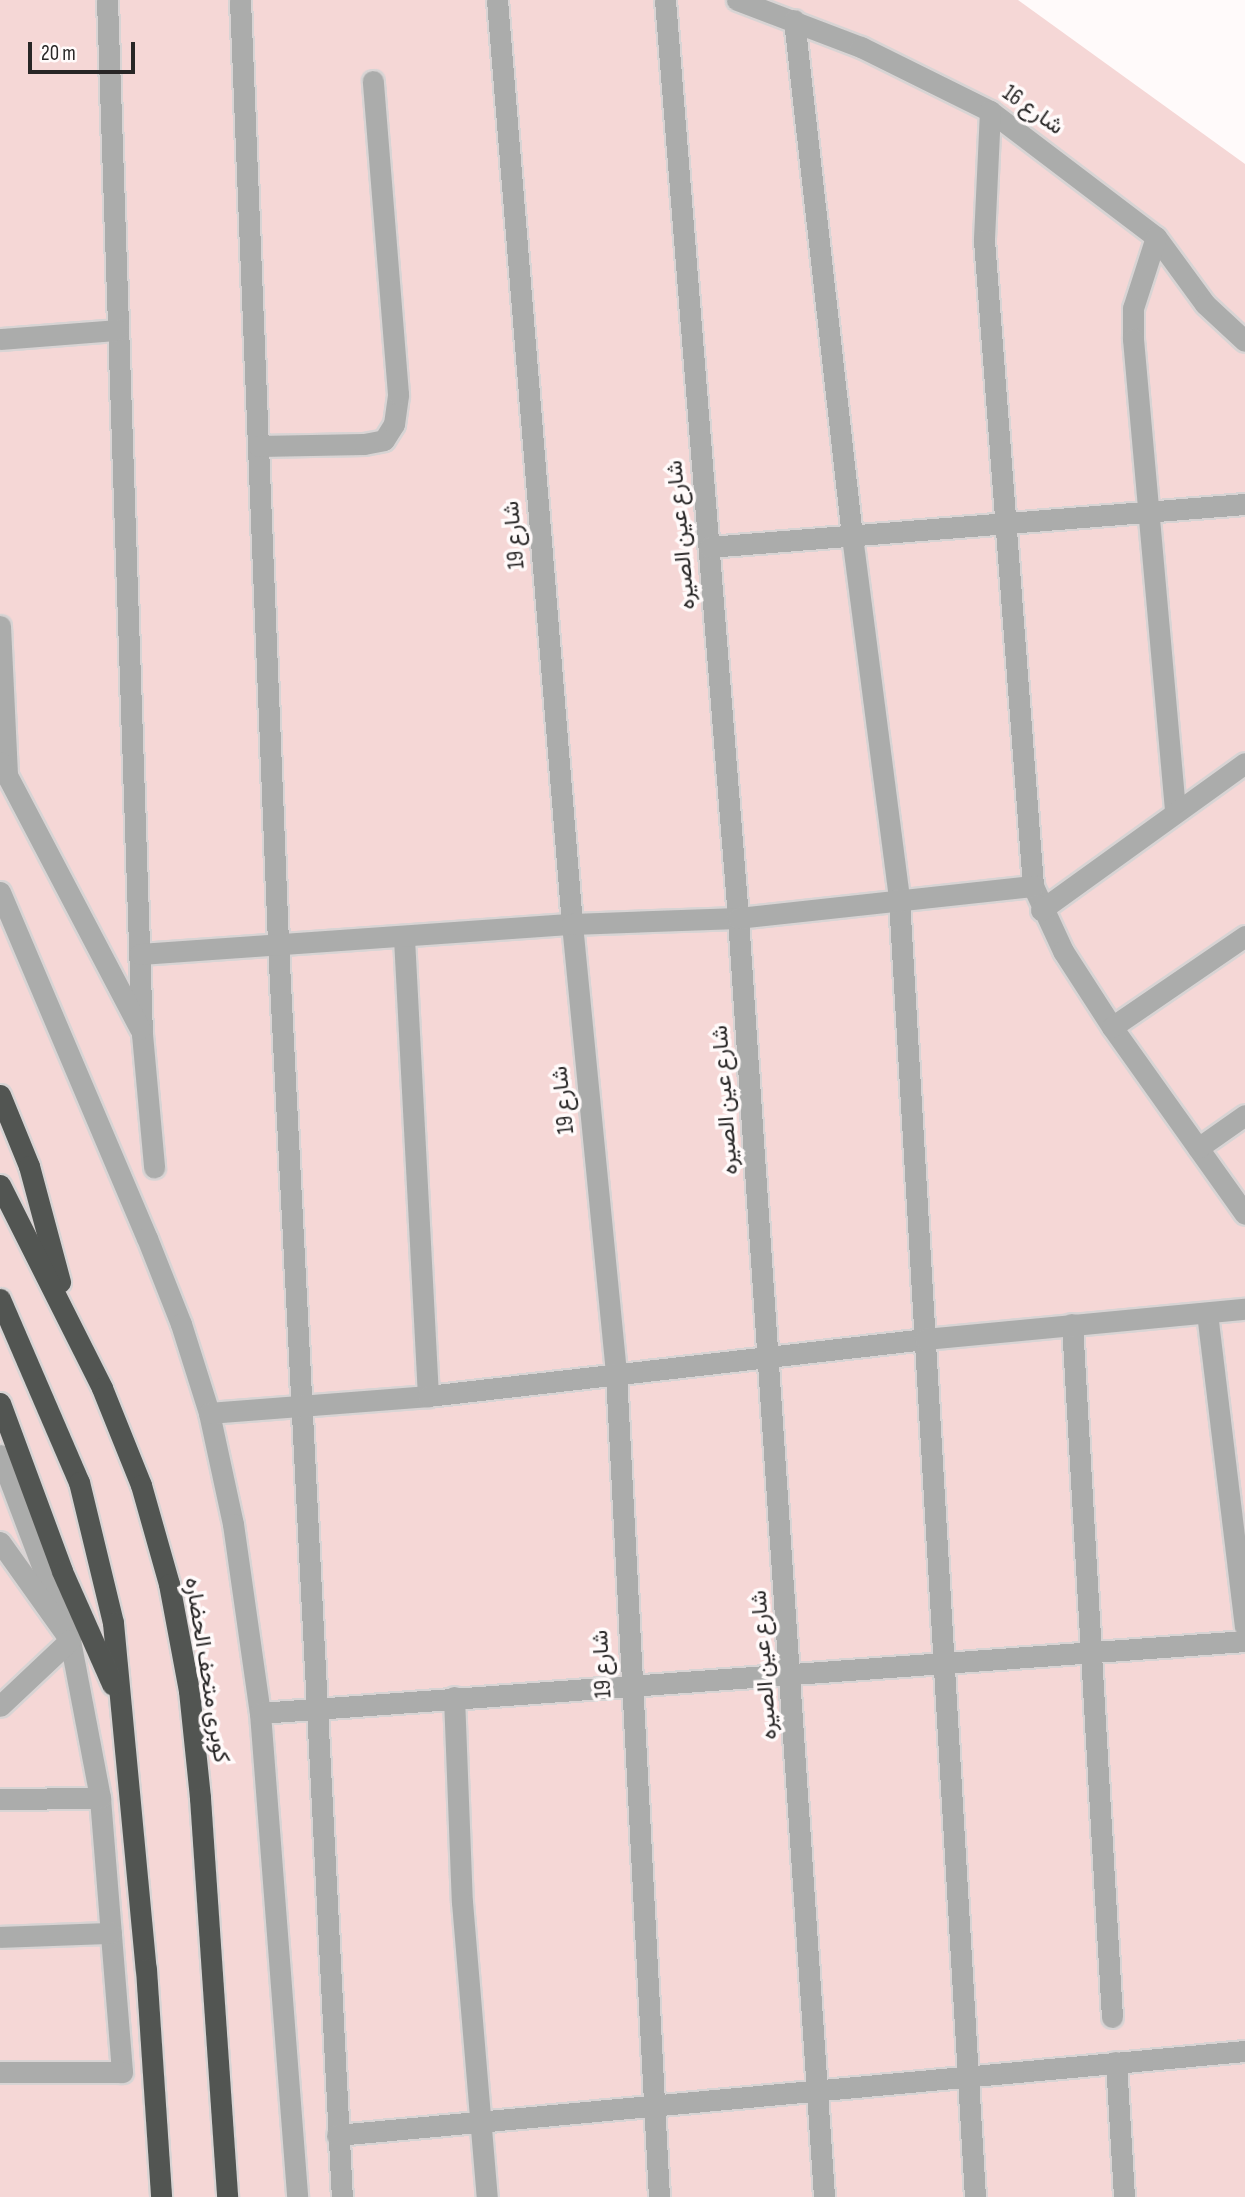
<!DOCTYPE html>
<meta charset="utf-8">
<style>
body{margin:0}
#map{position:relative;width:1245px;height:2197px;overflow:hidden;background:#fffafa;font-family:"Sofia Sans Condensed",Vazirmatn,sans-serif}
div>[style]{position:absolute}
.green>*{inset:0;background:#f5d7d6}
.roads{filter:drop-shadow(2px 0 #d8d4d4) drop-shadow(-2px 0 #d8d4d4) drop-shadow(0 2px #d8d4d4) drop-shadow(0 -2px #d8d4d4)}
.minor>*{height:21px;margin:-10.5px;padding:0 10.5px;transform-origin:10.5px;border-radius:10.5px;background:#abacab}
.highway>*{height:21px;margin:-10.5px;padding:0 10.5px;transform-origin:10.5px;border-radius:10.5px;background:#525552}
span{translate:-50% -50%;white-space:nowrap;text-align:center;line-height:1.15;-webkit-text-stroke:7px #fffafa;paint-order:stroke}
.street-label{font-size:23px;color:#282626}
.scale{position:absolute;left:28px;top:42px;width:107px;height:32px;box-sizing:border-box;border:4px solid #282626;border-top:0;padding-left:9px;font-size:21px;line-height:24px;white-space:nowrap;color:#282626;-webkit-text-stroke:5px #fffafa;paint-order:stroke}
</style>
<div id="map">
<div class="green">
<i style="clip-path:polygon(0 0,1018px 0,1245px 164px,1245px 2197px,0 2197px)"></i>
</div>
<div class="roads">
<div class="minor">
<i style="left:107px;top:0;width:1035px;rotate:88.06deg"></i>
<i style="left:142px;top:1034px;width:134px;rotate:84.8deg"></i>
<i style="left:240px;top:0;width:945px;rotate:87.69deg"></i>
<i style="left:278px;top:944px;width:1255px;rotate:87.08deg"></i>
<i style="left:497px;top:0;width:927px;rotate:85.36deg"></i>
<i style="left:572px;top:924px;width:452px;rotate:84.4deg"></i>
<i style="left:616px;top:1374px;width:824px;rotate:87.01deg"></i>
<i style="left:665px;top:0;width:921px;rotate:85.45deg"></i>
<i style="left:738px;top:918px;width:1282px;rotate:86.15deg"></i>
<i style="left:737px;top:0;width:133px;rotate:20.8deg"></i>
<i style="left:861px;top:47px;width:144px;rotate:26.4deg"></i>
<i style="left:990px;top:111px;width:208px;rotate:37.2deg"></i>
<i style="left:1156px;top:237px;width:83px;rotate:53.8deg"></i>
<i style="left:1205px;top:304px;width:54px;rotate:42.8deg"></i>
<i style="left:794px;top:20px;width:519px;rotate:83.59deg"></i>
<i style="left:852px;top:536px;width:366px;rotate:82.6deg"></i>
<i style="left:899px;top:899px;width:1300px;rotate:86.65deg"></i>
<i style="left:990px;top:111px;width:129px;rotate:92.7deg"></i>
<i style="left:984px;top:240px;width:648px;rotate:85.66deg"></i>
<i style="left:1033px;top:886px;width:72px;rotate:65.2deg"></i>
<i style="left:1063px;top:951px;width:90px;rotate:57.2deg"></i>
<i style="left:1112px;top:1027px;width:229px;rotate:54.6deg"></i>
<i style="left:1156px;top:237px;width:75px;rotate:107.9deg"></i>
<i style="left:1133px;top:308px;width:31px;rotate:90deg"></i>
<i style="left:1133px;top:339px;width:472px;rotate:84.9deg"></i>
<i style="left:0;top:339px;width:118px;rotate:-4.4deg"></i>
<i style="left:259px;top:446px;width:105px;rotate:-1.1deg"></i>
<i style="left:364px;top:444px;width:20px;rotate:-11deg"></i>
<i style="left:384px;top:440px;width:19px;rotate:-58deg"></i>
<i style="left:394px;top:424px;width:30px;rotate:-82deg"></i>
<i style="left:398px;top:394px;width:314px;rotate:-94.6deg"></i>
<i style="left:709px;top:547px;width:538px;rotate:-4.59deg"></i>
<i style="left:0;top:626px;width:150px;rotate:87.3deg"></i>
<i style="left:0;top:762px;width:301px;rotate:62.3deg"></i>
<i style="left:0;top:892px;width:376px;rotate:67deg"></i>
<i style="left:147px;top:1238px;width:92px;rotate:68.4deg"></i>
<i style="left:181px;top:1324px;width:93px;rotate:72.5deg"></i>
<i style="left:209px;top:1413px;width:114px;rotate:77.8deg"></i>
<i style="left:233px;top:1524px;width:191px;rotate:81.9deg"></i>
<i style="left:260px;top:1713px;width:485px;rotate:85.6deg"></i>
<i style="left:1041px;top:910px;width:251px;rotate:-35.8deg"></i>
<i style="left:404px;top:938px;width:459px;rotate:87deg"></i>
<i style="left:140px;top:954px;width:433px;rotate:-4deg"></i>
<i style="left:572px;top:924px;width:166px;rotate:-2.1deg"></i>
<i style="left:738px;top:918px;width:297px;rotate:-6.2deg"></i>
<i style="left:1112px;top:1027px;width:161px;rotate:-34.4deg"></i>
<i style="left:1198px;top:1148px;width:57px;rotate:-35.1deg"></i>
<i style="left:1207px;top:1313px;width:316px;rotate:83.1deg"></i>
<i style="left:1072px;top:1324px;width:694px;rotate:86.7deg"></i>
<i style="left:209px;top:1413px;width:220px;rotate:-4.4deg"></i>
<i style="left:428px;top:1396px;width:500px;rotate:-6.54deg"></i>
<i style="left:925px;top:1339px;width:321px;rotate:-5.4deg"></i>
<i style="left:0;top:1455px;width:198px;rotate:69.3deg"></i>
<i style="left:70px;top:1640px;width:161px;rotate:79.2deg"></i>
<i style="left:100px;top:1798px;width:275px;rotate:85.4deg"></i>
<i style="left:122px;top:2072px;width:122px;rotate:180deg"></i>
<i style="left:0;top:1542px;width:120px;rotate:54.5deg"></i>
<i style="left:70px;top:1640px;width:96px;rotate:136.7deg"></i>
<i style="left:454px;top:1697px;width:205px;rotate:87.8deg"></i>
<i style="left:462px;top:1902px;width:296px;rotate:85.2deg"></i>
<i style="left:260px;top:1713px;width:988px;rotate:-4.18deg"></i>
<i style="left:0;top:1799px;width:100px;rotate:-0.6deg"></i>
<i style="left:0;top:1937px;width:111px;rotate:-2.1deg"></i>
<i style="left:1116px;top:2062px;width:135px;rotate:86.6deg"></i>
<i style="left:337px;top:2135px;width:912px;rotate:-5.29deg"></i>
</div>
<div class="highway">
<i style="left:0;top:1095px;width:77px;rotate:67.8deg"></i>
<i style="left:29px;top:1166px;width:120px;rotate:75deg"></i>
<i style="left:0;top:1185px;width:227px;rotate:63.3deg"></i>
<i style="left:102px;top:1388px;width:105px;rotate:68.1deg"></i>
<i style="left:141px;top:1485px;width:103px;rotate:74.2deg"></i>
<i style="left:169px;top:1584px;width:109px;rotate:79.4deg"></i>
<i style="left:189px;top:1691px;width:108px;rotate:84.1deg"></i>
<i style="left:200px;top:1798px;width:400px;rotate:86.1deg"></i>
<i style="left:0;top:1299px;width:199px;rotate:66.7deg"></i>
<i style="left:79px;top:1482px;width:145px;rotate:76.4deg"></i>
<i style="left:113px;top:1623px;width:348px;rotate:84.6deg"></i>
<i style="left:146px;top:1969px;width:228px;rotate:86.2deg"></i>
<i style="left:0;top:1403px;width:179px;rotate:69.7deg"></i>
<i style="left:62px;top:1571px;width:124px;rotate:66.1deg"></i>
</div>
</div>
<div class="street-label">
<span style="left:1033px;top:110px;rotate:35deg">شارع 16</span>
<span style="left:514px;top:535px;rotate:-95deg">شارع 19</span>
<span style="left:681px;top:535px;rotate:-95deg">شارع عين الصيره</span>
<span style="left:563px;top:1100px;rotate:-96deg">شارع 19</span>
<span style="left:725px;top:1100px;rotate:-94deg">شارع عين الصيره</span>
<span style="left:602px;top:1664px;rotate:-93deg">شارع 19</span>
<span style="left:764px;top:1665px;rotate:-94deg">شارع عين الصيره</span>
<span style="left:207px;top:1670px;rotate:81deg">كوبرى متحف الحضاره</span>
</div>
<div class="scale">20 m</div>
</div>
